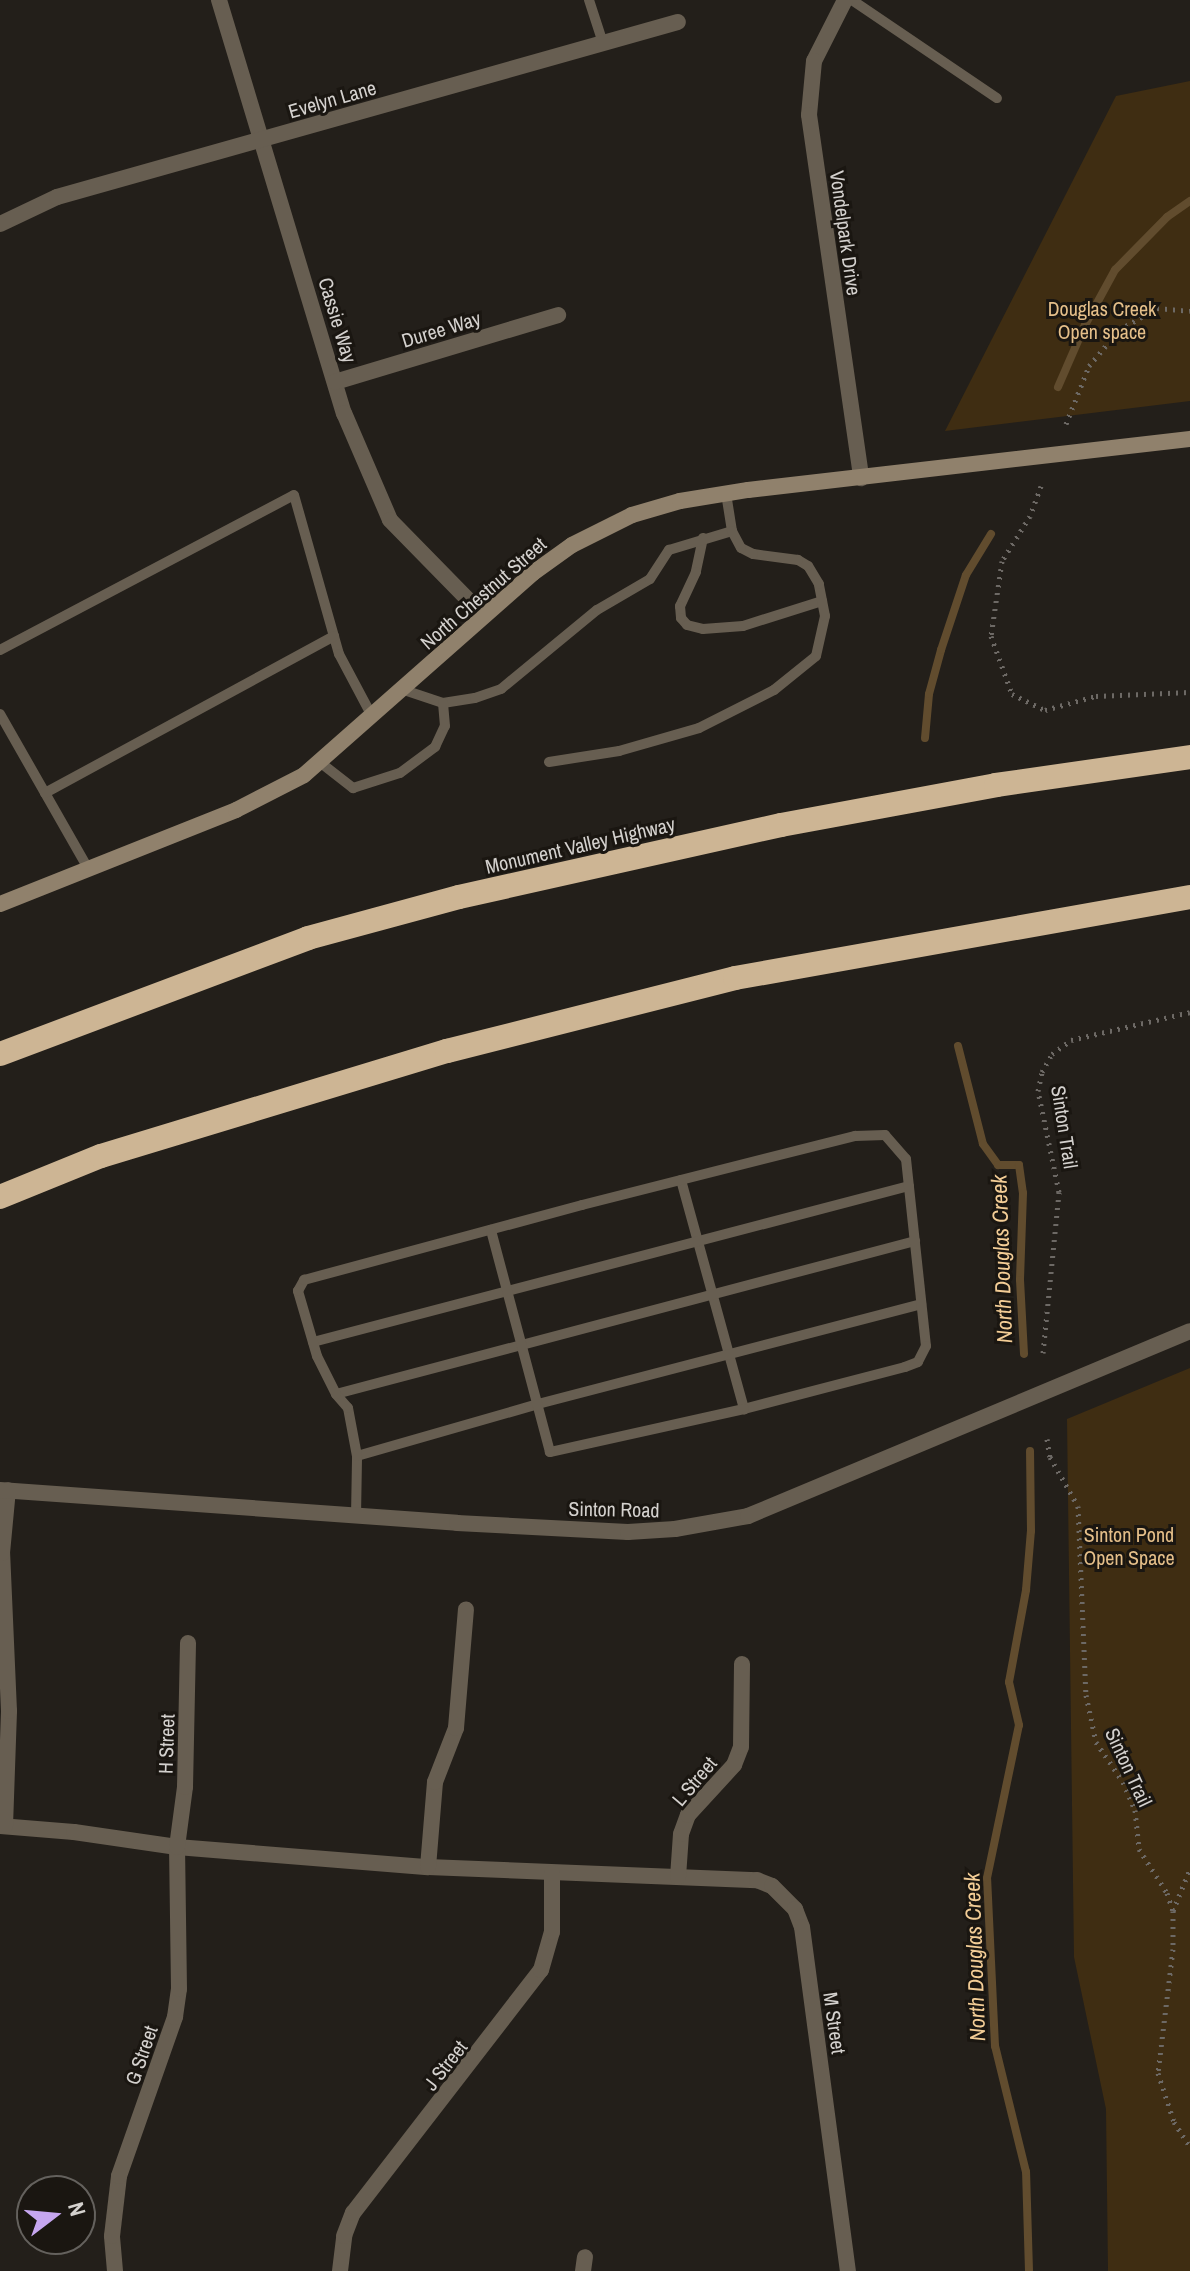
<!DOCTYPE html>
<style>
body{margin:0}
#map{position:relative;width:1190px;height:2271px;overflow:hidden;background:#231f1a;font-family:"Archivo Narrow",sans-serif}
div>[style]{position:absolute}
.green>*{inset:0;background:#3f2d12}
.stream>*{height:8px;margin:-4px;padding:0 4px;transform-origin:4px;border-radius:4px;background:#614c2e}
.path>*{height:5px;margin-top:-2.5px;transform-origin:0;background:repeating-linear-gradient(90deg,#6d6965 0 2px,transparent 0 8px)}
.service>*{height:10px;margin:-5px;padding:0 5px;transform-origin:5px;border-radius:5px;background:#675e51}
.minor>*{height:16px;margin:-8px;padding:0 8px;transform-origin:8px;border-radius:8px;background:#675e51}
.tertiary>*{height:16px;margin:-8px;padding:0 8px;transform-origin:8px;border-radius:8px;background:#675e51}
.secondary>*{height:16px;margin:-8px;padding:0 8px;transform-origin:8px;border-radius:8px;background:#90816c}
.motorway>*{height:24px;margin:-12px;padding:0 12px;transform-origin:12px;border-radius:12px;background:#cdb594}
span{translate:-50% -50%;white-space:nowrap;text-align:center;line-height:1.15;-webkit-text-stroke:6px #1a1611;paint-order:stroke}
.street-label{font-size:20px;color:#d4d1ce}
.park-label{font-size:20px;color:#e5bf89}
.water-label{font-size:22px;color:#f3cd96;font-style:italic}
.north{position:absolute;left:16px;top:2175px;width:80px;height:80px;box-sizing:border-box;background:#1a1611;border:2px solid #64615d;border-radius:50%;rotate:74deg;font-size:22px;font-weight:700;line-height:32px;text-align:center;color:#d4d1ce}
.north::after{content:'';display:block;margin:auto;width:28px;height:36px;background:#c6a6f0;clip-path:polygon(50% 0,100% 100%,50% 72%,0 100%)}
</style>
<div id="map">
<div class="green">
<i style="clip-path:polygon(1190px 81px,1190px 401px,945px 431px,1116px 96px)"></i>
<i style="clip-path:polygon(1190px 1368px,1190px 2271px,1108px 2271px,1106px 2109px,1074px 1957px,1067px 1419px)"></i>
</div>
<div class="stream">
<i style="left:1058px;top:387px;width:68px;rotate:-66.5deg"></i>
<i style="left:1085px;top:325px;width:63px;rotate:-61.4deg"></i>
<i style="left:1115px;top:270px;width:74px;rotate:-45.5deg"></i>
<i style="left:1167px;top:217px;width:28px;rotate:-35deg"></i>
<i style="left:925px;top:738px;width:44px;rotate:-84.8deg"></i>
<i style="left:929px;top:694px;width:46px;rotate:-74.7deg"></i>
<i style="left:941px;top:650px;width:79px;rotate:-71.6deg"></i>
<i style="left:966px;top:575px;width:48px;rotate:-58.6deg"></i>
<i style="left:958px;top:1046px;width:101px;rotate:75.7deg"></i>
<i style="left:983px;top:1144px;width:26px;rotate:54deg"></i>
<i style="left:998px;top:1165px;width:21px"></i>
<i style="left:1019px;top:1165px;width:28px;rotate:82deg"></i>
<i style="left:1023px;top:1193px;width:87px;rotate:92deg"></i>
<i style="left:1020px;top:1280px;width:74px;rotate:86.9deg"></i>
<i style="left:1029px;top:2271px;width:99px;rotate:-91.7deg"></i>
<i style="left:1026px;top:2172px;width:130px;rotate:-103.8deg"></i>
<i style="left:995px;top:2046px;width:168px;rotate:-92.7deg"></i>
<i style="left:987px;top:1878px;width:156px;rotate:-78.2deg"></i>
<i style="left:1019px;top:1725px;width:44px;rotate:-103.1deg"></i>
<i style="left:1009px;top:1682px;width:94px;rotate:-79.5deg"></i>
<i style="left:1026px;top:1590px;width:59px;rotate:-85.2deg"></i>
<i style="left:1031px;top:1531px;width:80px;rotate:-90.7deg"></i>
</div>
<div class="path">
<i style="left:1066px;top:424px;width:62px;rotate:-68.4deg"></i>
<i style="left:1089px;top:366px;width:47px;rotate:-50.2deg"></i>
<i style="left:1119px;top:330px;width:44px;rotate:-30.1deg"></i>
<i style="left:1157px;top:308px;width:33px;rotate:5deg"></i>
<i style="left:1041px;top:486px;width:32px;rotate:110deg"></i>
<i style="left:1030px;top:516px;width:53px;rotate:121.9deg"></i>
<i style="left:1002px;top:561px;width:76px;rotate:98.3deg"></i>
<i style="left:991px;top:636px;width:62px;rotate:70.1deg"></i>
<i style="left:1012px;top:694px;width:37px;rotate:26deg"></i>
<i style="left:1045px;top:710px;width:53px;rotate:-15.4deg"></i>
<i style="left:1096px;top:696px;width:94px;rotate:-2.4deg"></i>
<i style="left:1043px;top:1353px;width:162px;rotate:-84.3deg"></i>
<i style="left:1059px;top:1192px;width:103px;rotate:-101.7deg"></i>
<i style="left:1038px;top:1091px;width:19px;rotate:-78deg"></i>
<i style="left:1042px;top:1072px;width:21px;rotate:-61deg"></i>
<i style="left:1052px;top:1054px;width:24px;rotate:-36deg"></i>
<i style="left:1071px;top:1040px;width:122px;rotate:-13.2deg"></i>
<i style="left:1047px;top:1439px;width:18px;rotate:81deg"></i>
<i style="left:1050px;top:1457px;width:56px;rotate:60.3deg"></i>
<i style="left:1078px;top:1506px;width:189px;rotate:87.6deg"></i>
<i style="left:1086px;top:1695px;width:48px;rotate:78deg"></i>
<i style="left:1096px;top:1742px;width:48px;rotate:56deg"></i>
<i style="left:1123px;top:1782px;width:30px;rotate:67deg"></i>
<i style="left:1135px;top:1810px;width:39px;rotate:84deg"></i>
<i style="left:1139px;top:1849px;width:52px;rotate:57.5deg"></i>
<i style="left:1167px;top:1893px;width:19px;rotate:72deg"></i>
<i style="left:1173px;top:1911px;width:38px;rotate:90deg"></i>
<i style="left:1173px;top:1949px;width:125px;rotate:96.9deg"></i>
<i style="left:1158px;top:2073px;width:52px;rotate:71.9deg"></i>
<i style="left:1174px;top:2122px;width:30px;rotate:57deg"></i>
<i style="left:1173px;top:1911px;width:45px;rotate:-68deg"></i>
</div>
<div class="service">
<i style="left:589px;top:0;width:45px;rotate:72deg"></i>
<i style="left:852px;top:0;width:175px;rotate:34.1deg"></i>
<i style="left:703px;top:538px;width:35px;rotate:102deg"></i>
<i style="left:696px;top:572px;width:38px;rotate:115deg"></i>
<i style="left:680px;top:606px;width:12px;rotate:85deg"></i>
<i style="left:681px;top:618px;width:9px;rotate:49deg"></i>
<i style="left:687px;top:625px;width:16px;rotate:14deg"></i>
<i style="left:703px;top:629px;width:40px;rotate:-4.3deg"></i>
<i style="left:743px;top:626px;width:83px;rotate:-17.6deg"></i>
<i style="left:0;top:650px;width:332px;rotate:-27.8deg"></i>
<i style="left:294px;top:495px;width:165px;rotate:74.2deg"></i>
<i style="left:339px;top:654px;width:72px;rotate:62deg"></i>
<i style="left:404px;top:690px;width:41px;rotate:18.4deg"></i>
<i style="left:443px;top:703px;width:32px;rotate:-9deg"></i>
<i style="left:475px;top:698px;width:28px;rotate:-19deg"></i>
<i style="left:501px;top:689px;width:124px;rotate:-39.5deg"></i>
<i style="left:597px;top:610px;width:61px;rotate:-30.3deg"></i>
<i style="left:650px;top:579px;width:35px;rotate:-57deg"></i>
<i style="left:669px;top:550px;width:66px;rotate:-16.8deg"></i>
<i style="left:732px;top:531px;width:38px;rotate:-99deg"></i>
<i style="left:0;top:714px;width:180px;rotate:60.3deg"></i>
<i style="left:549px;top:762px;width:71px;rotate:-8.9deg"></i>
<i style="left:619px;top:751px;width:83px;rotate:-16deg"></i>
<i style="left:699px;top:728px;width:84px;rotate:-26.9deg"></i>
<i style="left:774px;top:690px;width:54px;rotate:-39deg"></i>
<i style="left:816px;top:656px;width:41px;rotate:-77.3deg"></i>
<i style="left:825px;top:616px;width:33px;rotate:-101deg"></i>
<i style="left:819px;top:584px;width:21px;rotate:-121deg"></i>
<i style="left:808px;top:566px;width:12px;rotate:-149deg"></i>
<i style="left:798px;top:560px;width:45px;rotate:-172.4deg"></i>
<i style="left:753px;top:554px;width:13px;rotate:-153deg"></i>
<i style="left:741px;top:548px;width:19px;rotate:-118deg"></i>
<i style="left:321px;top:763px;width:41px;rotate:38deg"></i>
<i style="left:353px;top:788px;width:49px;rotate:-17.7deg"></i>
<i style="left:400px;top:773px;width:44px;rotate:-36.6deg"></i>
<i style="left:435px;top:747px;width:23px;rotate:-65deg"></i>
<i style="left:445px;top:726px;width:23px;rotate:-95deg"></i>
<i style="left:45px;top:793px;width:329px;rotate:-28.5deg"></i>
<i style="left:681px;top:1180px;width:238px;rotate:74.6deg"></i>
<i style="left:313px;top:1342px;width:616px;rotate:-14.67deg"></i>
<i style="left:336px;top:1394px;width:599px;rotate:-14.8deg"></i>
<i style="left:357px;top:1456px;width:188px;rotate:-16deg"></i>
<i style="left:538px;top:1404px;width:396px;rotate:-14.6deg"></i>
<i style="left:356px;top:1516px;width:60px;rotate:-89deg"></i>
<i style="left:357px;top:1456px;width:49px;rotate:-100.6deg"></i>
<i style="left:348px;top:1408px;width:18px;rotate:-131deg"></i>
<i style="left:336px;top:1394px;width:42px;rotate:-116.6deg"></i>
<i style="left:317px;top:1356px;width:68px;rotate:-106.3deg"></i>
<i style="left:298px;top:1291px;width:13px;rotate:-61deg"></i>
<i style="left:304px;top:1280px;width:288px;rotate:-15.1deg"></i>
<i style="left:582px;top:1205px;width:282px;rotate:-14.2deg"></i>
<i style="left:855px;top:1136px;width:30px;rotate:-2deg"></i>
<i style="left:885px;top:1135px;width:32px;rotate:49deg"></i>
<i style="left:906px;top:1159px;width:188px;rotate:83.9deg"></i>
<i style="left:926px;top:1346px;width:18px;rotate:117deg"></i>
<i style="left:918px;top:1362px;width:14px;rotate:159deg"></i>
<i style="left:905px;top:1367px;width:166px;rotate:165.4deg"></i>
<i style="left:744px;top:1409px;width:199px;rotate:167.5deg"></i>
<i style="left:550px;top:1452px;width:230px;rotate:-104.9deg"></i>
</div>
<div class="minor">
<i style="left:219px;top:0;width:432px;rotate:73.2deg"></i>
<i style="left:344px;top:413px;width:116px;rotate:66.7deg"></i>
<i style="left:390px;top:520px;width:134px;rotate:45.6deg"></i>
<i style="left:0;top:224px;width:63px;rotate:-25.3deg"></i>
<i style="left:57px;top:197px;width:645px;rotate:-15.74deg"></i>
<i style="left:335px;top:382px;width:233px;rotate:-16.7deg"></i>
<i style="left:0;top:1826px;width:74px;rotate:4.6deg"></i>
<i style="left:74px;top:1832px;width:104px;rotate:8.3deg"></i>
<i style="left:177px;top:1847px;width:252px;rotate:4.6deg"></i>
<i style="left:428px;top:1867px;width:329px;rotate:2.3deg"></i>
<i style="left:757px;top:1880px;width:16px;rotate:22deg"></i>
<i style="left:772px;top:1886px;width:33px;rotate:45deg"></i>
<i style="left:795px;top:1909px;width:19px;rotate:69deg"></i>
<i style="left:802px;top:1927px;width:347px;rotate:82.4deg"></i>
<i style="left:5px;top:1826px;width:115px;rotate:-88deg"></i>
<i style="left:9px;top:1711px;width:158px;rotate:-92.5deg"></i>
<i style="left:2px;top:1553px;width:63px;rotate:-84.6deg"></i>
<i style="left:428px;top:1867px;width:85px;rotate:-85.3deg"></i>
<i style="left:435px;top:1782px;width:58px;rotate:-68.7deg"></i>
<i style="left:456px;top:1728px;width:119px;rotate:-85.2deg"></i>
<i style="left:678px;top:1877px;width:43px;rotate:-86deg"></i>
<i style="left:681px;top:1834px;width:20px;rotate:-70deg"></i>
<i style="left:688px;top:1815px;width:68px;rotate:-47.4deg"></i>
<i style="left:734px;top:1765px;width:19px;rotate:-69deg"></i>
<i style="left:741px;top:1747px;width:83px;rotate:-89.3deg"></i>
<i style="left:115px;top:2271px;width:35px;rotate:-95deg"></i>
<i style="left:112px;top:2236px;width:60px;rotate:-83.3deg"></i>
<i style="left:119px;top:2176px;width:169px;rotate:-70.6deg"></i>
<i style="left:175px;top:2017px;width:28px;rotate:-82deg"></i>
<i style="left:179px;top:1989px;width:142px;rotate:-90.8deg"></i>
<i style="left:177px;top:1847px;width:61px;rotate:-82.4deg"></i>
<i style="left:185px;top:1787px;width:144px;rotate:-88.8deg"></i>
<i style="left:340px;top:2271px;width:35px;rotate:-83deg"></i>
<i style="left:344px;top:2236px;width:25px;rotate:-69deg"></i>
<i style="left:353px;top:2213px;width:307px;rotate:-52.3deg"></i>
<i style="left:541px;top:1970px;width:40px;rotate:-74deg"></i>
<i style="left:552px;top:1932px;width:59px;rotate:-90deg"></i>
<i style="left:583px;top:2271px;width:14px;rotate:-82deg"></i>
</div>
<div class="tertiary">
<i style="left:845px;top:0;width:68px;rotate:116.9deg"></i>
<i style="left:814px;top:61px;width:54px;rotate:95.3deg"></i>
<i style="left:809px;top:115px;width:367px;rotate:81.8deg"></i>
<i style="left:0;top:1490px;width:458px;rotate:4.1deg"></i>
<i style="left:457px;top:1523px;width:171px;rotate:3deg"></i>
<i style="left:628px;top:1532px;width:47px;rotate:-3.7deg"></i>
<i style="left:675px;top:1529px;width:74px;rotate:-10.1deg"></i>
<i style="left:748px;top:1516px;width:479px;rotate:-22.7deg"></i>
</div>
<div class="secondary">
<i style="left:0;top:904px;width:254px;rotate:-21.7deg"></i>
<i style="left:236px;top:810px;width:76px;rotate:-27.2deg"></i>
<i style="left:304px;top:775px;width:305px;rotate:-41.4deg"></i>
<i style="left:533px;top:573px;width:48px;rotate:-35.7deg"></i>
<i style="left:572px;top:545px;width:67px;rotate:-26.6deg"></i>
<i style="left:632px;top:515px;width:50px;rotate:-16.3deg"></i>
<i style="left:680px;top:501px;width:69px;rotate:-9.2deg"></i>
<i style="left:748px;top:490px;width:445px;rotate:-6.6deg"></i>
</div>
<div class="motorway">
<i style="left:0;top:1054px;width:329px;rotate:-20.6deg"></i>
<i style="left:308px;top:938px;width:156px;rotate:-15.2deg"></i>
<i style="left:459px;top:897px;width:330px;rotate:-12.6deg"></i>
<i style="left:781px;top:825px;width:219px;rotate:-10.5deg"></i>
<i style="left:996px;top:785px;width:196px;rotate:-8.2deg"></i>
<i style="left:0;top:1197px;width:109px;rotate:-22.1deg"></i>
<i style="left:101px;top:1156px;width:362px;rotate:-16.9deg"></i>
<i style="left:447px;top:1051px;width:297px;rotate:-14.2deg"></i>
<i style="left:735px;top:978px;width:462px;rotate:-10.1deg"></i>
</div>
<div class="street-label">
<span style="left:332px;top:99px;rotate:-16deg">Evelyn Lane</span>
<span style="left:846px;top:233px;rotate:82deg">Vondelpark Drive</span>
<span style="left:338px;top:320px;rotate:73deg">Cassie Way</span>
<span style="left:441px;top:329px;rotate:-17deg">Duree Way</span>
<span style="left:483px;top:593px;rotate:-41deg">North Chestnut Street</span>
<span style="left:580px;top:845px;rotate:-13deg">Monument Valley Highway</span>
<span style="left:1065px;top:1127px;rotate:81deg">Sinton Trail</span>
<span style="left:614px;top:1509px;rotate:1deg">Sinton Road</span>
<span style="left:166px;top:1744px;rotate:-88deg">H Street</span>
<span style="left:1129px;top:1767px;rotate:65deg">Sinton Trail</span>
<span style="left:694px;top:1781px;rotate:-50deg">L Street</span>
<span style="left:835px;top:2023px;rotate:82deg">M Street</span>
<span style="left:141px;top:2055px;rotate:-71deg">G Street</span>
<span style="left:445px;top:2065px;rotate:-52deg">J Street</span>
</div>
<div class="park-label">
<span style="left:1102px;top:320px">Douglas Creek<br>Open space</span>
<span style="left:1129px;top:1546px">Sinton Pond<br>Open Space</span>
</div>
<div class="water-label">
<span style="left:1002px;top:1259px;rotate:-92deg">North Douglas Creek</span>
<span style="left:975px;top:1957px;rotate:-92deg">North Douglas Creek</span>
</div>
<div class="north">N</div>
</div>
